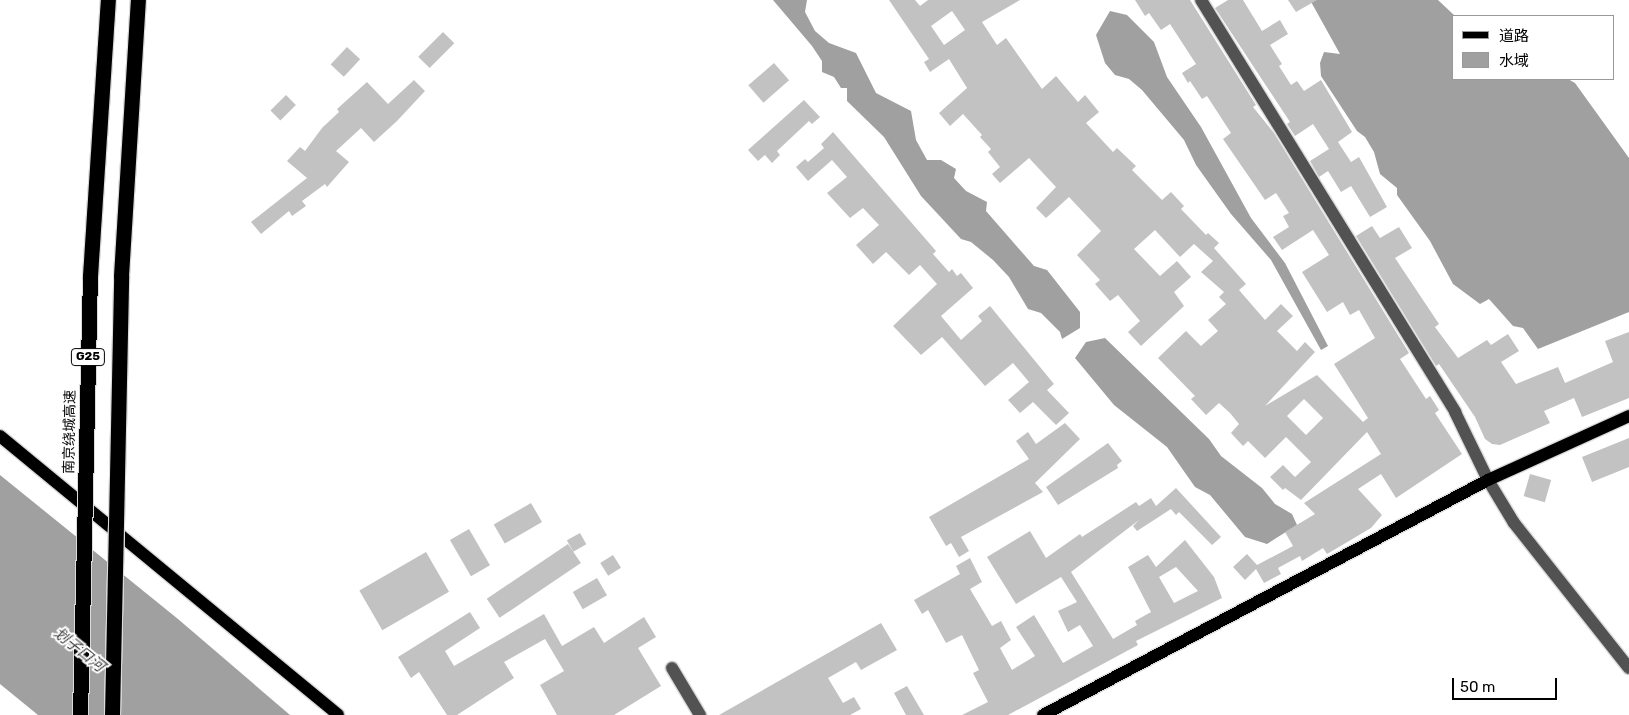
<!DOCTYPE html>
<meta charset="utf-8">
<style>
body{margin:0}
#map{position:relative;width:1629px;height:715px;overflow:hidden;background:#fff;font-family:Rubik,"Noto Sans SC",sans-serif}
div>[style]{position:absolute}
.water>*{inset:0;background:#a0a0a0}
.building>*{inset:0;background:#c2c2c2;transform-origin:0 0}
.roads{filter:drop-shadow(1px 0 #dbdbdb) drop-shadow(-1px 0 #dbdbdb) drop-shadow(0 1px #dbdbdb) drop-shadow(0 -1px #dbdbdb)}
.minor>*{height:12px;margin:-6px;padding:0 6px;transform-origin:6px;border-radius:6px;background:#525252}
.major>*{height:12px;margin:-6px;padding:0 6px;transform-origin:6px;border-radius:6px;background:#000}
.bridges{filter:drop-shadow(1px 0 #dbdbdb) drop-shadow(-1px 0 #dbdbdb) drop-shadow(0 1px #dbdbdb) drop-shadow(0 -1px #dbdbdb)}
.highway-bridge>*{height:15px;margin:-7.5px;padding:0 7.5px;transform-origin:7.5px;border-radius:7.5px;background:#000}
span{translate:-50% -50%;white-space:nowrap;text-align:center;line-height:1.15;-webkit-text-stroke:4px #fff;paint-order:stroke}
.shield-label span{padding:1px 4px;background:#fff;border:1px solid;border-radius:4px;-webkit-text-stroke-width:0}
.shield-label{font-size:12px;color:#000;font-weight:700}
.street-label{font-size:14px;color:#000}
.water-label{font-size:15px;color:#414141;font-style:italic}
.legend{position:absolute;left:1452px;top:15px;width:162px;height:65px;box-sizing:border-box;background:#fff;border:1px solid #999;margin:0;padding:6px 9px;list-style:none;font-size:15px;color:#000}
.legend li{display:flex;align-items:center;gap:10px;height:25px}
.legend b{width:25px;border:1px solid #999}
.scale{position:absolute;left:1452px;top:678px;width:105px;height:22px;box-sizing:border-box;border:2px solid #000;border-top:0;padding-left:6px;font-size:15px;line-height:18px;white-space:nowrap;color:#000;-webkit-text-stroke:4px #fff;paint-order:stroke}
</style>
<div id="map">
<div class="water">
<i style="clip-path:polygon(773px 0,807px 0,805px 12px,815px 31px,829px 43px,856px 53px,876px 93px,911px 111px,916px 140px,927px 160px,941px 160px,956px 169px,954px 178px,966px 191px,987px 202px,986px 211px,1034px 266px,1047px 270px,1080px 312px,1080px 328px,1062px 339px,1060px 332px,1041px 313px,1028px 309px,1009px 277px,993px 260px,971px 242px,961px 239px,921px 196px,884px 137px,847px 101px,847px 88px,841px 88px,834px 77px,822px 72px,822px 61px,812px 46px)"></i>
<i style="clip-path:polygon(1310px 0,1438px 0,1455px 16px,1453px 79px,1568px 79px,1575px 83px,1629px 158px,1629px 312px,1538px 349px,1523px 328px,1513px 326px,1489px 299px,1480px 304px,1453px 284px,1430px 241px,1397px 195px,1397px 188px,1380px 174px,1374px 152px,1365px 137px,1357px 131px,1321px 76px,1320px 63px,1324px 52px,1340px 54px)"></i>
<i style="clip-path:polygon(1110px 11px,1127px 15px,1154px 42px,1167px 77px,1201px 127px,1251px 218px,1285px 263px,1328px 346px,1321px 350px,1271px 260px,1231px 214px,1196px 165px,1184px 140px,1142px 90px,1129px 79px,1115px 75px,1105px 63px,1096px 35px)"></i>
<i style="clip-path:polygon(1105px 338px,1209px 439px,1221px 456px,1262px 488px,1275px 504px,1292px 514px,1297px 525px,1267px 544px,1245px 537px,1210px 495px,1195px 487px,1167px 447px,1114px 405px,1075px 358px,1086px 342px)"></i>
<i style="clip-path:polygon(0 475px,178px 619px,290px 715px,38px 715px,0 684px)"></i>
</div>
<div class="building">
<i style="clip-path:polygon(evenodd,889px 0,915px 0,920px 6px,928px 0,1020px 0,982px 22px,997px 45px,1006px 38px,1042px 89px,1056px 76px,1078px 102px,1085px 95px,1099px 112px,1086px 123px,1113px 152px,1117px 148px,1136px 166px,1132px 170px,1162px 200px,1171px 192px,1184px 206px,1181px 209px,1206px 235px,1208px 233px,1219px 243px,1214px 248px,1246px 284px,1239px 290px,1265px 320px,1281px 304px,1293px 316px,1277px 331px,1297px 351px,1305px 342px,1315px 352px,1265px 406px,1317px 375px,1363px 422px,1368px 418px,1334px 364px,1375px 338px,1359px 310px,1350px 315px,1343px 302px,1327px 312px,1302px 272px,1329px 255px,1313px 230px,1282px 250px,1273px 237px,1289px 227px,1283px 216px,1289px 213px,1276px 193px,1265px 200px,1223px 139px,1231px 133px,1207px 96px,1202px 99px,1190px 81px,1188px 83px,1182px 73px,1196px 64px,1170px 24px,1161px 30px,1149px 13px,1145px 16px,1135px 0,1190px 0,1256px 105px,1253px 107px,1274px 133px,1409px 353px,1400px 359px,1426px 399px,1430px 396px,1439px 410px,1435px 413px,1462px 454px,1396px 498px,1381px 474px,1358px 489px,1382px 515px,1371px 528px,1327px 554px,1323px 548px,1302px 561px,1300px 556px,1278px 568px,1281px 574px,1264px 583px,1256px 569px,1245px 580px,1233px 567px,1247px 554px,1257px 565px,1293px 546px,1285px 532px,1315px 514px,1304px 503px,1381px 454px,1367px 432px,1301px 500px,1285px 488px,1283px 490px,1270px 477px,1283px 465px,1295px 477px,1311px 462px,1286px 437px,1265px 458px,1248px 441px,1243px 446px,1231px 433px,1239px 424px,1230px 413px,1219px 403px,1206px 415px,1191px 399px,1195px 396px,1158px 358px,1186px 331px,1201px 346px,1218px 331px,1208px 320px,1226px 304px,1219px 297px,1224px 292px,1201px 272px,1213px 261px,1194px 244px,1180px 257px,1155px 230px,1134px 249px,1160px 276px,1177px 261px,1191px 277px,1174px 292px,1184px 306px,1141px 346px,1128px 332px,1140px 321px,1118px 295px,1110px 301px,1095px 284px,1100px 280px,1077px 255px,1101px 231px,1069px 197px,1046px 218px,1036px 208px,1056px 187px,1029px 158px,1000px 183px,992px 174px,1000px 167px,988px 152px,991px 149px,980px 137px,982px 135px,963px 114px,950px 126px,939px 113px,967px 88px,949px 59px,930px 72px,924px 62px,929px 59px,889px 0,952px 11px,965px 30px,944px 45px,931px 26px,952px 11px,889px 0,1304px 399px,1323px 418px,1306px 435px,1287px 416px,1304px 399px)"></i>
<i style="clip-path:polygon(1228px 0,1243px 0,1262px 31px,1280px 20px,1288px 34px,1270px 45px,1282px 64px,1279px 66px,1291px 85px,1297px 81px,1304px 91px,1321px 80px,1352px 132px,1338px 142px,1351px 162px,1359px 157px,1387px 207px,1370px 217px,1351px 186px,1341px 192px,1328px 171px,1319px 177px,1310px 161px,1329px 149px,1313px 124px,1295px 136px,1287px 124px,1290px 122px,1215px 8px)"></i>
<i style="clip-path:polygon(1288px 0,1317px 0,1296px 12px)"></i>
<i style="left:443px;top:32px;width:16px;height:35px;rotate:45deg"></i>
<i style="left:347px;top:47px;width:18px;height:24px;rotate:43deg"></i>
<i style="left:774px;top:63px;width:23px;height:34px;rotate:49deg"></i>
<i style="clip-path:polygon(414px 80px,425px 91px,397px 121px,374px 142px,361px 128px,336px 151px,349px 162px,327px 187px,325px 184px,302px 201px,306px 206px,292px 216px,289px 211px,261px 234px,251px 222px,307px 178px,287px 161px,300px 147px,305px 151px,322px 128px,339px 112px,337px 109px,367px 82px,388px 104px)"></i>
<i style="left:286px;top:95px;width:14px;height:22px;rotate:45deg"></i>
<i style="clip-path:polygon(804px 100px,820px 117px,812px 124px,809px 121px,777px 151px,780px 155px,772px 163px,765px 155px,758px 161px,748px 150px)"></i>
<i style="clip-path:polygon(833px 132px,936px 251px,933px 254px,949px 272px,952px 269px,957px 276px,961px 273px,973px 288px,941px 316px,961px 340px,982px 321px,978px 316px,990px 306px,1054px 384px,1047px 390px,1069px 413px,1056px 425px,1033px 402px,1020px 413px,1008px 400px,1029px 382px,1013px 363px,985px 386px,942px 337px,921px 355px,893px 326px,937px 284px,920px 265px,909px 275px,886px 252px,873px 264px,856px 245px,879px 225px,863px 208px,850px 218px,827px 193px,847px 177px,832px 160px,808px 181px,796px 167px,805px 159px,808px 162px,824px 148px,821px 144px)"></i>
<i style="clip-path:polygon(1372px 226px,1380px 238px,1399px 227px,1412px 248px,1395px 258px,1439px 324px,1435px 327px,1458px 358px,1487px 340px,1491px 345px,1508px 334px,1519px 351px,1501px 362px,1516px 384px,1558px 367px,1565px 383px,1613px 362px,1605px 341px,1629px 332px,1629px 398px,1582px 417px,1574px 398px,1544px 411px,1550px 423px,1500px 445px,1492px 444px,1485px 439px,1475px 417px,1439px 364px,1436px 366px,1356px 236px)"></i>
<i style="clip-path:polygon(1065px 423px,1080px 439px,1035px 483px,1043px 492px,961px 537px,969px 551px,959px 557px,951px 543px,946px 546px,929px 517px,1029px 459px,1016px 441px,1028px 432px,1036px 444px)"></i>
<i style="clip-path:polygon(1629px 438px,1629px 467px,1592px 482px,1582px 457px)"></i>
<i style="clip-path:polygon(1108px 443px,1122px 461px,1117px 465px,1118px 468px,1058px 505px,1046px 487px)"></i>
<i style="left:1530px;top:474px;width:22px;height:23px;rotate:16deg"></i>
<i style="clip-path:polygon(evenodd,1176px 488px,1221px 537px,1212px 545px,1179px 512px,1176px 515px,1171px 509px,1137px 531px,1133px 526px,1139px 520px,1071px 572px,1113px 639px,1137px 625px,1135px 621px,1151px 612px,1128px 567px,1148px 555px,1156px 567px,1185px 540px,1214px 577px,1222px 598px,1136px 641px,1138px 645px,1008px 715px,962px 715px,988px 702px,973px 673px,979px 670px,962px 635px,946px 643px,928px 610px,922px 614px,914px 600px,960px 574px,956px 566px,970px 558px,982px 582px,970px 589px,992px 626px,1001px 621px,1011px 640px,1000px 648px,1012px 670px,1035px 656px,1016px 627px,1034px 615px,1063px 663px,1093px 646px,1080px 625px,1068px 632px,1058px 611px,1077px 602px,1061px 577px,1016px 604px,987px 557px,1030px 531px,1046px 558px,1080px 534px,1082px 537px,1136px 502px,1139px 506px,1151px 498px,1156px 506px,1176px 488px,1176px 567px,1198px 591px,1174px 603px,1159px 577px,1176px 567px)"></i>
<i style="left:531px;top:503px;width:22px;height:43px;rotate:60deg"></i>
<i style="left:469px;top:529px;width:42px;height:22px;rotate:60deg"></i>
<i style="left:580px;top:533px;width:13px;height:15px;rotate:61deg"></i>
<i style="left:568px;top:544px;width:23px;height:98px;rotate:56deg"></i>
<i style="left:426px;top:552px;width:46px;height:77px;rotate:60deg"></i>
<i style="left:613px;top:555px;width:15px;height:15px;rotate:58deg"></i>
<i style="left:597px;top:578px;width:20px;height:28px;rotate:60deg"></i>
<i style="clip-path:polygon(470px 612px,480px 628px,445px 651px,454px 666px,544px 614px,562px 646px,594px 627px,604px 643px,644px 617px,656px 637px,638px 648px,661px 686px,614px 715px,557px 715px,540px 685px,564px 671px,545px 639px,504px 662px,514px 678px,457px 715px,447px 715px,419px 672px,411px 678px,398px 657px)"></i>
<i style="clip-path:polygon(881px 623px,897px 650px,861px 670px,856px 662px,828px 678px,843px 703px,854px 697px,861px 709px,850px 715px,719px 715px)"></i>
<i style="clip-path:polygon(907px 686px,924px 715px,906px 715px,894px 693px)"></i>
</div>
<div class="roads">
<div class="minor">
<i style="left:1201px;top:0;width:484px;rotate:58.3deg"></i>
<i style="left:1455px;top:412px;width:76px;rotate:64.1deg"></i>
<i style="left:1488px;top:480px;width:50px;rotate:58.8deg"></i>
<i style="left:1514px;top:523px;width:185px;rotate:51.6deg"></i>
<i style="left:672px;top:668px;width:55px;rotate:59.2deg"></i>
</div>
<div class="major">
<i style="left:0;top:436px;width:438px;rotate:39.5deg"></i>
<i style="left:1043px;top:715px;width:503px;rotate:-27.84deg"></i>
<i style="left:1488px;top:480px;width:155px;rotate:-24.4deg"></i>
</div>
</div>
<div class="bridges">
<div class="highway-bridge">
<i style="left:80px;top:715px;width:439px;rotate:-88.7deg"></i>
<i style="left:90px;top:276px;width:277px;rotate:-86.3deg"></i>
<i style="left:112px;top:715px;width:439px;rotate:-88.8deg"></i>
<i style="left:121px;top:276px;width:277px;rotate:-86.5deg"></i>
</div>
</div>
<div class="shield-label">
<span style="left:88px;top:357px">G25</span>
</div>
<div class="street-label">
<span style="left:70px;top:432px;rotate:-89deg">南京绕城高速</span>
</div>
<div class="water-label">
<span style="left:79px;top:650px;rotate:39deg">划子口河</span>
</div>
<ul class="legend">
<li><b style="height:6px;background:#000"></b>道路</li>
<li><b style="height:14px;background:#a0a0a0"></b>水域</li>
</ul>
<div class="scale">50 m</div>
</div>
